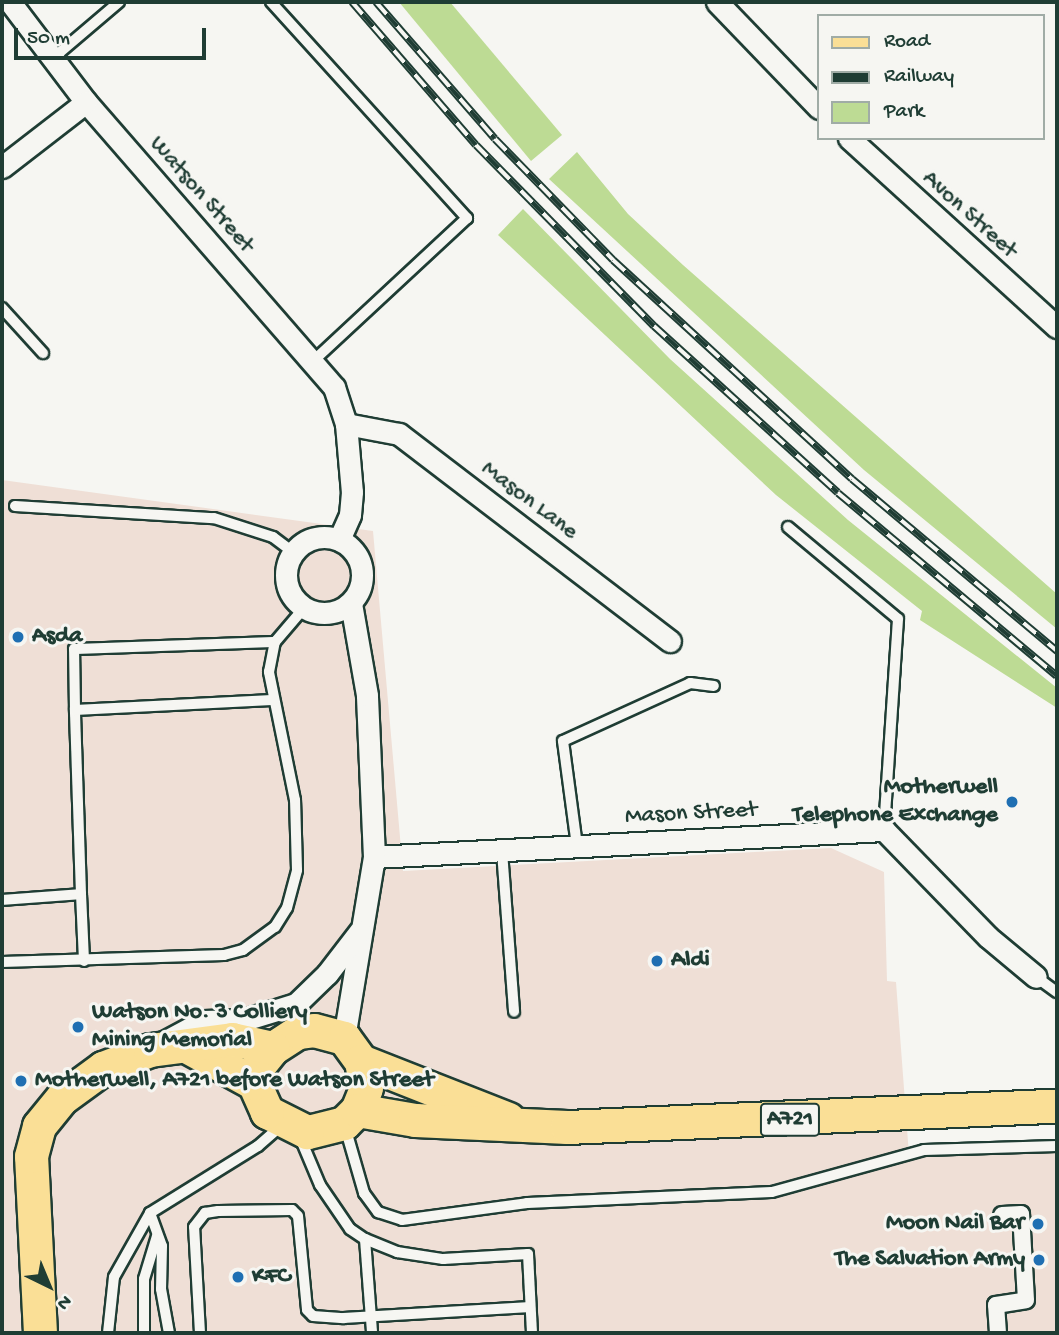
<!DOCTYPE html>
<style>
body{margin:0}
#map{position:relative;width:1059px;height:1335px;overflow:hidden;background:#f6f6f2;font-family:"Gochi Hand",sans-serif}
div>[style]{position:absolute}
.built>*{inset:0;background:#efdfd6}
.green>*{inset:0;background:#bddb94}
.roads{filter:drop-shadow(2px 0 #1f3d34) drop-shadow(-2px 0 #1f3d34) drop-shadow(0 2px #1f3d34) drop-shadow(0 -2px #1f3d34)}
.service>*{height:10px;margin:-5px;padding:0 5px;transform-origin:5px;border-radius:5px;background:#f6f6f2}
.pedestrian>*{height:16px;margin:-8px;padding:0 8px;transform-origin:8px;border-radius:8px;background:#f6f6f2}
.minor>*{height:21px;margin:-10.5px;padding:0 10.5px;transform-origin:10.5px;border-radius:10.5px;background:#f6f6f2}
.minor>.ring{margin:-10.5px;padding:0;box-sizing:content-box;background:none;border:21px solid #f6f6f2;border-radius:50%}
.primary>*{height:33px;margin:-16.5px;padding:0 16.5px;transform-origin:16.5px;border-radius:16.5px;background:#fadf96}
.rail>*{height:8px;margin-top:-4px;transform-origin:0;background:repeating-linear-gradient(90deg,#f6f6f2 0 16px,#1f3d34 0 32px);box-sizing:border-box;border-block:2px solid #1f3d34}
.dots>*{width:19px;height:19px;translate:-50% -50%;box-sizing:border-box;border:4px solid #f6f6f2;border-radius:50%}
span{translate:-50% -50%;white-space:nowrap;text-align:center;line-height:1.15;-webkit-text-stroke:6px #f6f6f2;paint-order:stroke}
.shield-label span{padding:2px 5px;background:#f6f6f2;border:2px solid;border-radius:5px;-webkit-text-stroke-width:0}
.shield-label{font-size:23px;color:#1f3d34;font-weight:700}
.street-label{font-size:24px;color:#1f3d34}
.poi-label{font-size:24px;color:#1f3d34;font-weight:700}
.left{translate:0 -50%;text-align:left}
.right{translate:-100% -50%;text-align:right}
.frame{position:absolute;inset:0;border:4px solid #1f3d34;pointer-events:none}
.legend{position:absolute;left:817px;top:14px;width:228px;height:126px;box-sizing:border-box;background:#f6f6f2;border:2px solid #a0aca6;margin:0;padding:9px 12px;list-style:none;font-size:21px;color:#1f3d34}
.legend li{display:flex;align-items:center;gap:14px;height:35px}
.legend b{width:35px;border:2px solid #a0aca6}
.north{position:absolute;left:14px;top:1251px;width:70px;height:70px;-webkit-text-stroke:5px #f6f6f2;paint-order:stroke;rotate:137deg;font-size:19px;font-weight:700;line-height:28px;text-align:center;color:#1f3d34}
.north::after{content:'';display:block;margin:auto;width:24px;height:32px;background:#1f3d34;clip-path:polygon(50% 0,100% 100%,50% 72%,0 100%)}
.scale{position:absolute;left:14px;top:28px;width:192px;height:32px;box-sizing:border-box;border:4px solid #1f3d34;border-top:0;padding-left:9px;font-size:21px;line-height:24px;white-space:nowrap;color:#1f3d34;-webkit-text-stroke:5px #f6f6f2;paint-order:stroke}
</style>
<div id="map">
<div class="built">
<i style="clip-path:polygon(2px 480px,373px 531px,403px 871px,831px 848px,884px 872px,887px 981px,896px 982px,909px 1155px,1057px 1149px,1057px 1333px,2px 1333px)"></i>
</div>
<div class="green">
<i style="clip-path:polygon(399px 2px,450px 2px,562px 135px,531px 161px)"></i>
<i style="clip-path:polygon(577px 152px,628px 214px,683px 265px,1057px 594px,1057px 629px,864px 470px,549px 179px)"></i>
<i style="clip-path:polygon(523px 209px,670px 359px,848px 520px,1057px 688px,1057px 708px,920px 620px,922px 611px,776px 495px,498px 235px)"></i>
</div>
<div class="roads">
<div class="service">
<i style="left:271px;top:2px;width:292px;rotate:47.8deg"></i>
<i style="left:467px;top:218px;width:212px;rotate:137.1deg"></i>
<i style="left:52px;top:59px;width:88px;rotate:-40.4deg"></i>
<i style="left:2px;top:308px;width:61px;rotate:47.7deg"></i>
<i style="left:15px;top:506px;width:199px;rotate:3.5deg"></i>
<i style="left:214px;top:518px;width:62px;rotate:17.9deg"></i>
<i style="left:273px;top:537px;width:25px;rotate:37deg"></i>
<i style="left:788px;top:527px;width:143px;rotate:39.9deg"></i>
<i style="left:898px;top:619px;width:211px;rotate:93.8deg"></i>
<i style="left:75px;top:710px;width:61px;rotate:-90.9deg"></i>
<i style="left:74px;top:649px;width:201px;rotate:-2deg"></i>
<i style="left:577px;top:846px;width:106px;rotate:-97.6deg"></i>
<i style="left:563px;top:741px;width:140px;rotate:-24.5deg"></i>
<i style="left:690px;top:683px;width:24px;rotate:7deg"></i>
<i style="left:502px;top:851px;width:161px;rotate:85.7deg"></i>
<i style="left:81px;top:894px;width:67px;rotate:87.4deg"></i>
<i style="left:2px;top:900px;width:79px;rotate:-4.3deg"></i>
<i style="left:81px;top:894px;width:184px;rotate:-91.9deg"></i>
<i style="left:75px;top:710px;width:197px;rotate:-2.9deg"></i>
<i style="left:2px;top:962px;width:222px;rotate:-1.8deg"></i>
<i style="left:224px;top:955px;width:20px;rotate:-15deg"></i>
<i style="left:243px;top:950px;width:39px;rotate:-36deg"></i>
<i style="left:275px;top:927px;width:22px;rotate:-58deg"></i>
<i style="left:287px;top:908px;width:39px;rotate:-75deg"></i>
<i style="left:297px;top:870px;width:70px;rotate:-91.6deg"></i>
<i style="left:295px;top:800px;width:131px;rotate:-101.5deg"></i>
<i style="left:269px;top:672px;width:31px;rotate:-79deg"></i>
<i style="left:275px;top:642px;width:45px;rotate:-49.5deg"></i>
<i style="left:1036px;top:977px;width:26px;rotate:36deg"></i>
<i style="left:345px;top:1127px;width:69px;rotate:73.9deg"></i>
<i style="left:364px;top:1193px;width:24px;rotate:54deg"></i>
<i style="left:378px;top:1212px;width:25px;rotate:18deg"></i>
<i style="left:402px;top:1220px;width:126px;rotate:-7.7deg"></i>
<i style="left:527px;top:1203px;width:245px;rotate:-2.6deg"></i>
<i style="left:772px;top:1192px;width:158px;rotate:-15.4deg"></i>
<i style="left:924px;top:1150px;width:133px;rotate:-1.7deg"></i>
<i style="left:299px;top:1135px;width:54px;rotate:67.2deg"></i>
<i style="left:320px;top:1185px;width:53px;rotate:55.7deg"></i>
<i style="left:350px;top:1229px;width:18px;rotate:34deg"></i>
<i style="left:365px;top:1239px;width:35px;rotate:22deg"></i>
<i style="left:397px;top:1252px;width:47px;rotate:8.7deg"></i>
<i style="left:443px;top:1259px;width:85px;rotate:-3.4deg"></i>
<i style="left:528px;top:1254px;width:79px;rotate:87.1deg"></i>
<i style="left:150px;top:1213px;width:35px;rotate:70deg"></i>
<i style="left:162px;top:1246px;width:43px;rotate:91.3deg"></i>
<i style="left:161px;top:1289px;width:45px;rotate:79.7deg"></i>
<i style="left:365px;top:1239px;width:94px;rotate:85.7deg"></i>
<i style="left:108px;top:1333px;width:56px;rotate:-83.9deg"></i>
<i style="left:114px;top:1277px;width:73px;rotate:-60.6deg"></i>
<i style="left:150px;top:1213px;width:127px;rotate:-31.8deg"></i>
<i style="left:258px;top:1146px;width:33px;rotate:-41deg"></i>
<i style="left:144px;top:1333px;width:54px;rotate:-90deg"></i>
<i style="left:144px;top:1279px;width:45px;rotate:-73.2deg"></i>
<i style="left:200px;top:1333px;width:106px;rotate:-93.2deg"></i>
<i style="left:194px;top:1227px;width:18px;rotate:-52deg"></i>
<i style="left:205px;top:1213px;width:13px;rotate:-9deg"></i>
<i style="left:218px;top:1211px;width:74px;rotate:-0.8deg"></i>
<i style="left:292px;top:1210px;width:8px;rotate:45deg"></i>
<i style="left:298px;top:1216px;width:94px;rotate:84.5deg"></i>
<i style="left:307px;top:1310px;width:8px;rotate:45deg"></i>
<i style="left:313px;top:1316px;width:31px;rotate:4deg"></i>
<i style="left:344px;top:1318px;width:186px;rotate:-3.4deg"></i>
</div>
<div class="pedestrian">
<i style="left:998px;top:1333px;width:28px;rotate:-94deg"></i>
<i style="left:996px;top:1305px;width:30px;rotate:-9deg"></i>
<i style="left:1026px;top:1300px;width:86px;rotate:-93.3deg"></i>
<i style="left:1021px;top:1214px;width:19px;rotate:177deg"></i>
</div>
<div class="minor">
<i style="left:10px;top:2px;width:126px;rotate:52.8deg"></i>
<i style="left:86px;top:102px;width:378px;rotate:49deg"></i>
<i style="left:334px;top:387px;width:39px;rotate:72deg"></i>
<i style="left:346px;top:424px;width:68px;rotate:85deg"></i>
<i style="left:352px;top:492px;width:23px;rotate:95deg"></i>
<i style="left:350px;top:515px;width:27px;rotate:114deg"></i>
<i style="left:717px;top:2px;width:147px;rotate:46.1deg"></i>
<i style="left:849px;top:138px;width:281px;rotate:42.3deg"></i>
<i style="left:2px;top:167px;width:106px;rotate:-37.7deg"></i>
<i style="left:346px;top:424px;width:54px;rotate:10.7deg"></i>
<i style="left:399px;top:434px;width:341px;rotate:37.4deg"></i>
<i class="ring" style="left:286px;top:537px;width:55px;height:55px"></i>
<i style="left:374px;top:857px;width:511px;rotate:-3.03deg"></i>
<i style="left:884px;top:830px;width:149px;rotate:45.8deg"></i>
<i style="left:988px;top:937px;width:62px;rotate:39.8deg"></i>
<i style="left:344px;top:1038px;width:183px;rotate:-80.6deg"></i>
<i style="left:374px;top:857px;width:162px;rotate:-92.5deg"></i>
<i style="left:367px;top:695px;width:93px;rotate:-99.9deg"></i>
<i style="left:164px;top:1042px;width:44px;rotate:-28.3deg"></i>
<i style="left:203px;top:1021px;width:41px;rotate:-1.4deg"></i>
<i style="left:244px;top:1020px;width:54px;rotate:-17.1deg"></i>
<i style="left:296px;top:1004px;width:43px;rotate:-44.1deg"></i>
<i style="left:327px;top:974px;width:54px;rotate:-52.5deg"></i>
</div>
<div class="primary">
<i style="left:314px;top:1030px;width:31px;rotate:15deg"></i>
<i style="left:344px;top:1038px;width:29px;rotate:54deg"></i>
<i style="left:361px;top:1061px;width:27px;rotate:80deg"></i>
<i style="left:366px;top:1088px;width:24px;rotate:112deg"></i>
<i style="left:357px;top:1110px;width:18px;rotate:135deg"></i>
<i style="left:344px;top:1123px;width:38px;rotate:166deg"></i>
<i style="left:307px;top:1132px;width:45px;rotate:-153.4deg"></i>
<i style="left:267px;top:1112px;width:32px;rotate:-114deg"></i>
<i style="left:254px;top:1083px;width:19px;rotate:-74deg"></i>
<i style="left:259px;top:1065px;width:22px;rotate:-51deg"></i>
<i style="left:273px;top:1048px;width:30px;rotate:-33deg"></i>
<i style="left:298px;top:1032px;width:16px;rotate:-7deg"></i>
<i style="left:188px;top:1047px;width:75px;rotate:28.6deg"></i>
<i style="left:361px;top:1061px;width:158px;rotate:21.5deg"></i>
<i style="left:357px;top:1110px;width:59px;rotate:9.8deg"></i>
<i style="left:415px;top:1120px;width:152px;rotate:2.6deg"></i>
<i style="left:567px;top:1127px;width:490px;rotate:-2.5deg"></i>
<i style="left:40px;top:1333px;width:177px;rotate:-92.9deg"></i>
<i style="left:31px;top:1156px;width:31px;rotate:-75deg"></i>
<i style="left:39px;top:1126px;width:36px;rotate:-51deg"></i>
<i style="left:62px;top:1098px;width:51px;rotate:-36.2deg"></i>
<i style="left:103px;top:1068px;width:50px;rotate:-21deg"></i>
<i style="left:150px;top:1050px;width:83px;rotate:-7.6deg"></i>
<i style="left:232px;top:1039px;width:42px;rotate:12.4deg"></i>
</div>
</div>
<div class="rail">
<i style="left:352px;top:2px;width:189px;rotate:49.1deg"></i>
<i style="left:476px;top:145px;width:254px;rotate:45.5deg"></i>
<i style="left:654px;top:326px;width:248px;rotate:42.2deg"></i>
<i style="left:838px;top:493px;width:285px;rotate:39.9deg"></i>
<i style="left:376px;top:2px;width:181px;rotate:49deg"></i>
<i style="left:495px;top:139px;width:169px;rotate:45.7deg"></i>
<i style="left:613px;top:260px;width:324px;rotate:42.5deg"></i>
<i style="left:852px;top:479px;width:268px;rotate:40deg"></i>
</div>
<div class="dots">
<i style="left:18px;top:637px;background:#1f6fb2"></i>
<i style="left:1012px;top:802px;background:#1f6fb2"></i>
<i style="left:657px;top:961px;background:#1f6fb2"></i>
<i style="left:78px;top:1027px;background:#1f6fb2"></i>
<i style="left:21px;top:1081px;background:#1f6fb2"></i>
<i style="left:1038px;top:1224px;background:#1f6fb2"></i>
<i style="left:1039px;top:1260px;background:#1f6fb2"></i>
<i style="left:238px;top:1277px;background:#1f6fb2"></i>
</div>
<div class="shield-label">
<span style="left:790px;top:1120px">A721</span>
</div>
<div class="street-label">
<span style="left:201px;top:195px;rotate:49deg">Watson Street</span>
<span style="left:969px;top:215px;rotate:42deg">Avon Street</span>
<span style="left:529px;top:501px;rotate:37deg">Mason Lane</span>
<span style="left:691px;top:814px;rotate:-3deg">Mason Street</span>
</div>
<div class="poi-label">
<span class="left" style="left:32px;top:637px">Asda</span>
<span class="right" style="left:998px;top:802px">Motherwell<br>Telephone Exchange</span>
<span class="left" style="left:671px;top:961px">Aldi</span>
<span class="left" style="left:92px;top:1027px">Watson No. 3 Colliery<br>Mining Memorial</span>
<span class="left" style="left:35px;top:1081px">Motherwell, A721 before Watson Street</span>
<span class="right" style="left:1024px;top:1224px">Moon Nail Bar</span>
<span class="right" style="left:1025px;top:1260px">The Salvation Army</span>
<span class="left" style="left:252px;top:1277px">KFC</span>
</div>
<div class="frame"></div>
<ul class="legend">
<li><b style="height:9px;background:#fadf96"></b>Road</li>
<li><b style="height:9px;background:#1f3d34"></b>Railway</li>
<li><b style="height:19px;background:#bddb94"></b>Park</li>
</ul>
<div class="north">N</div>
<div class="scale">50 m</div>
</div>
